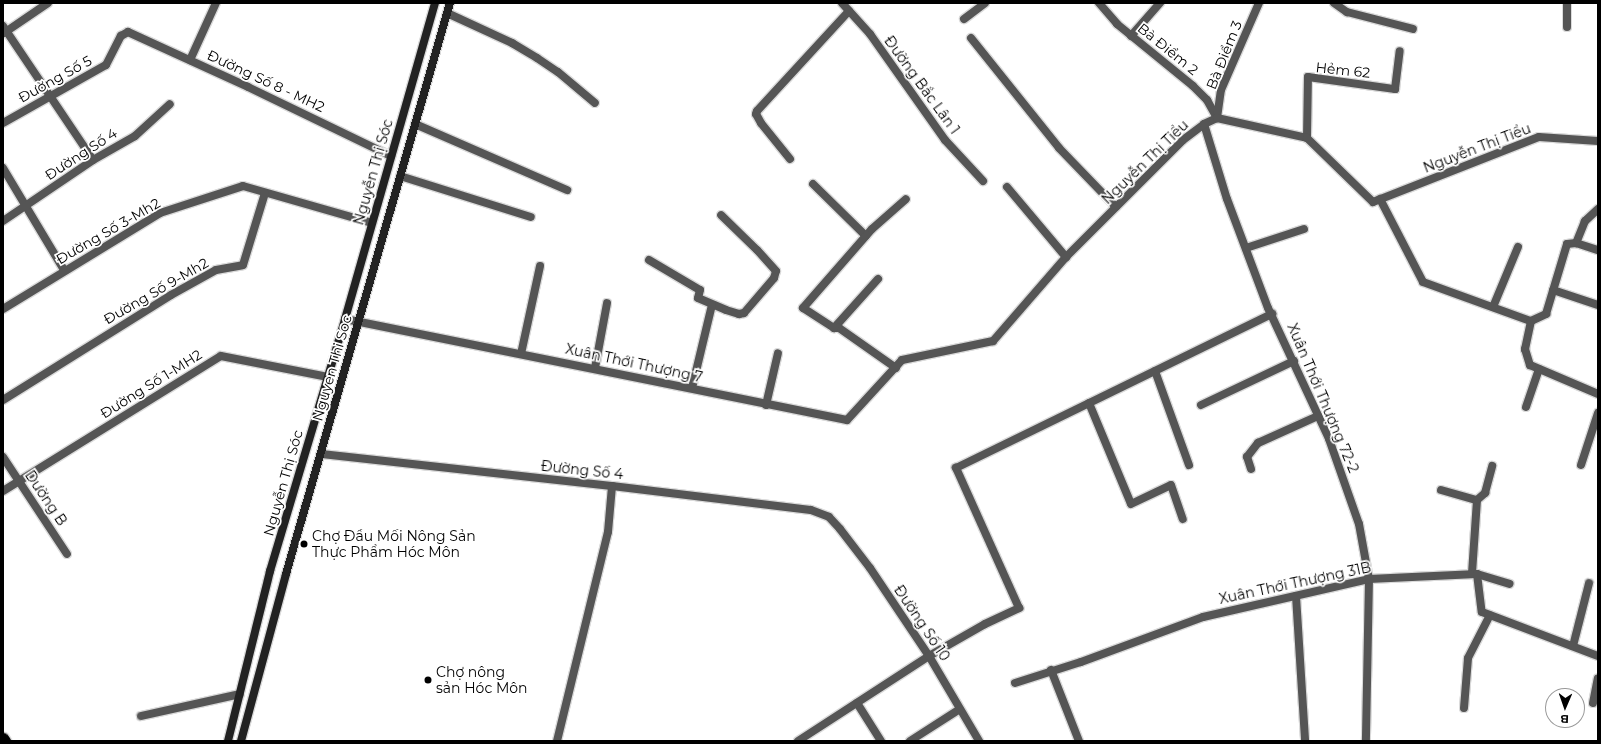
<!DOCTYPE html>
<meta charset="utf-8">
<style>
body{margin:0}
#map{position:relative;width:1601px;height:744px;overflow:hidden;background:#fff;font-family:Montserrat,sans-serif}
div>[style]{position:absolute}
.roads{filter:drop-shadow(1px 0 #dbdbdb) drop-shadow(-1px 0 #dbdbdb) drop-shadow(0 1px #dbdbdb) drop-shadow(0 -1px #dbdbdb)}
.minor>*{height:8px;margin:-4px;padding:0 4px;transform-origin:4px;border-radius:4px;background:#555}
.tertiary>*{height:8px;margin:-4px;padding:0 4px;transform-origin:4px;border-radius:4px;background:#555}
.secondary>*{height:8px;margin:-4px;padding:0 4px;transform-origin:4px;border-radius:4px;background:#222}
.trunk>*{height:11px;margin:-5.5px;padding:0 5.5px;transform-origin:5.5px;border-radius:5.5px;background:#000}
.dots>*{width:11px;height:11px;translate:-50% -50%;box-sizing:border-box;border:2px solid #fff;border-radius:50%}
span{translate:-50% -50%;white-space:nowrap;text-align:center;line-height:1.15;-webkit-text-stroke:3.5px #fff;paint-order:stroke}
.street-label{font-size:14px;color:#000}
.poi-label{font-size:14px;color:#000}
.left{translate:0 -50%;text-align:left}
.frame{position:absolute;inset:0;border:4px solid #000;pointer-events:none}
.north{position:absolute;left:1545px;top:688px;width:40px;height:40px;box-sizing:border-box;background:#fff;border:1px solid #999;border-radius:50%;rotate:182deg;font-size:11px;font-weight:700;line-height:16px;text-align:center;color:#000}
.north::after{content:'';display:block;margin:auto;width:14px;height:18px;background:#000;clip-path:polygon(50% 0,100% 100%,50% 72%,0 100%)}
</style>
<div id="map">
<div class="roads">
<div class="minor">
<i style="left:842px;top:3px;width:42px;rotate:47.9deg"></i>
<i style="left:870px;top:34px;width:130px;rotate:54.7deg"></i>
<i style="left:945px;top:140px;width:56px;rotate:47.2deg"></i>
<i style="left:1099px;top:3px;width:28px;rotate:49deg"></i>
<i style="left:1117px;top:24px;width:98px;rotate:39.2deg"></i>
<i style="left:1193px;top:86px;width:20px;rotate:45deg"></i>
<i style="left:1207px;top:100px;width:21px;rotate:61deg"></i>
<i style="left:1334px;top:3px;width:16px;rotate:35deg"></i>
<i style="left:1347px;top:12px;width:68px;rotate:14.4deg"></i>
<i style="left:447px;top:13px;width:72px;rotate:24.8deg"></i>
<i style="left:512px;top:43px;width:29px;rotate:31deg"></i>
<i style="left:537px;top:58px;width:25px;rotate:34deg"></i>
<i style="left:558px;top:72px;width:48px;rotate:40deg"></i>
<i style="left:964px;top:19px;width:26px;rotate:-37deg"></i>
<i style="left:3px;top:26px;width:161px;rotate:56.1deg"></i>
<i style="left:1567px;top:27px;width:24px;rotate:-90deg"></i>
<i style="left:4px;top:33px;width:53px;rotate:-34.3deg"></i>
<i style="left:1131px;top:36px;width:44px;rotate:-48.7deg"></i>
<i style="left:971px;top:38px;width:141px;rotate:51.3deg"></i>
<i style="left:1059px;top:148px;width:82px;rotate:46deg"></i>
<i style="left:190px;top:60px;width:63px;rotate:-65.5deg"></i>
<i style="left:1217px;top:118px;width:28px;rotate:-82deg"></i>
<i style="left:1221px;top:90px;width:95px;rotate:-66.4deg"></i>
<i style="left:3px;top:123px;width:118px;rotate:-29.4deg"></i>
<i style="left:106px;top:65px;width:33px;rotate:-63deg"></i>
<i style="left:121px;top:36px;width:8px;rotate:-30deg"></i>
<i style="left:128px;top:32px;width:132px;rotate:24.6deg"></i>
<i style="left:248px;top:87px;width:159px;rotate:25.8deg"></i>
<i style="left:415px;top:124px;width:166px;rotate:23.5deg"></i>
<i style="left:1204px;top:124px;width:78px;rotate:73deg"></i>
<i style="left:1227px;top:199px;width:116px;rotate:69.4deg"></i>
<i style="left:1268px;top:308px;width:145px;rotate:65deg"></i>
<i style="left:1329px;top:439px;width:90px;rotate:70.6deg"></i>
<i style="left:1359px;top:524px;width:56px;rotate:79.7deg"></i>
<i style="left:1369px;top:579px;width:162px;rotate:91.1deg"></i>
<i style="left:1307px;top:138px;width:61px;rotate:-89.1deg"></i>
<i style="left:1308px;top:77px;width:88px;rotate:7.9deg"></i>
<i style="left:1395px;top:89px;width:38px;rotate:-83deg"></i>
<i style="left:790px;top:159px;width:46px;rotate:-128.9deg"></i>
<i style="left:761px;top:123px;width:10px;rotate:-119deg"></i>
<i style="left:756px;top:114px;width:3px;rotate:-72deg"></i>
<i style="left:757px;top:111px;width:136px;rotate:-47.4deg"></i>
<i style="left:3px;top:168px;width:119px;rotate:59.1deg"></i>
<i style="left:400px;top:176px;width:137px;rotate:17.4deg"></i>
<i style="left:813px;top:184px;width:74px;rotate:44.5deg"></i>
<i style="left:1007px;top:187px;width:92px;rotate:49.9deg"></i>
<i style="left:1380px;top:199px;width:93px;rotate:62.6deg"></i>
<i style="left:1423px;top:282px;width:115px;rotate:19.9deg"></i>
<i style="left:1531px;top:321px;width:29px;rotate:102deg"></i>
<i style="left:1525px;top:349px;width:17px;rotate:73deg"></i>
<i style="left:1530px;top:365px;width:74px;rotate:23.1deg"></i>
<i style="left:1598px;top:209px;width:18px;rotate:137deg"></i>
<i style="left:1585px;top:221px;width:24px;rotate:112deg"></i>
<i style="left:1576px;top:243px;width:23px;rotate:18deg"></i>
<i style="left:3px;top:221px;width:109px;rotate:-34.1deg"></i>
<i style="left:93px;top:160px;width:48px;rotate:-29.7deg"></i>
<i style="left:135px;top:136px;width:47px;rotate:-42.4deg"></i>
<i style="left:1246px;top:248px;width:61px;rotate:-18.1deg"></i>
<i style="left:649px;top:260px;width:59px;rotate:30.5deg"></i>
<i style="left:700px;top:290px;width:8px;rotate:104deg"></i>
<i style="left:698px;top:298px;width:30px;rotate:23deg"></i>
<i style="left:726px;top:310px;width:14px;rotate:17deg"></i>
<i style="left:739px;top:314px;width:5px;rotate:-11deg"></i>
<i style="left:744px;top:313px;width:46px;rotate:-49.4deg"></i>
<i style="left:774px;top:278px;width:7px;rotate:-74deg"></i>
<i style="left:776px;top:271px;width:28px;rotate:-132deg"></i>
<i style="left:757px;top:250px;width:50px;rotate:-135.8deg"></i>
<i style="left:1553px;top:290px;width:47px;rotate:18.4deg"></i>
<i style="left:1493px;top:307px;width:65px;rotate:-67.4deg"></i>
<i style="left:3px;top:309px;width:184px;rotate:-31.4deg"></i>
<i style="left:160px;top:213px;width:87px;rotate:-18deg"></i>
<i style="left:243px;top:186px;width:134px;rotate:16deg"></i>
<i style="left:1531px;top:321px;width:17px;rotate:-25deg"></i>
<i style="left:1546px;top:314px;width:73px;rotate:-73.3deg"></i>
<i style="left:1567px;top:244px;width:9px;rotate:-6deg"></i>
<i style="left:834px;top:328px;width:66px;rotate:-48.1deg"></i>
<i style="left:521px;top:354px;width:90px;rotate:-77.8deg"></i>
<i style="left:595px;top:368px;width:66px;rotate:-79.5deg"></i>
<i style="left:896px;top:368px;width:70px;rotate:-144.9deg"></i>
<i style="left:839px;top:328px;width:5px;rotate:180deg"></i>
<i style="left:834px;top:328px;width:37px;rotate:-147deg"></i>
<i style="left:803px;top:308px;width:105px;rotate:-48.9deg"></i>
<i style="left:872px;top:229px;width:45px;rotate:-41.4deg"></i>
<i style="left:1155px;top:371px;width:100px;rotate:70.1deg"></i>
<i style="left:692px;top:388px;width:85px;rotate:-76.5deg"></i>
<i style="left:3px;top:400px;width:198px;rotate:-32deg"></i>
<i style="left:171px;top:295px;width:51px;rotate:-29.1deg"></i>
<i style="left:216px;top:270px;width:27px;rotate:-10deg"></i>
<i style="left:243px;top:265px;width:75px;rotate:-73deg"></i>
<i style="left:1089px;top:403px;width:109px;rotate:67.4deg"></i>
<i style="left:1131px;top:504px;width:44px;rotate:-25.4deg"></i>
<i style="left:1171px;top:485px;width:36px;rotate:71deg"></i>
<i style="left:766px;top:405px;width:53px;rotate:-77deg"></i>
<i style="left:1201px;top:405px;width:103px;rotate:-25.3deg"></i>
<i style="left:1526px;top:407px;width:40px;rotate:-71.1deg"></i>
<i style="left:321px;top:454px;width:293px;rotate:6.3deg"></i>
<i style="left:612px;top:486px;width:200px;rotate:6.9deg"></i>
<i style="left:811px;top:510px;width:19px;rotate:21deg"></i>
<i style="left:829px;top:517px;width:16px;rotate:47deg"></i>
<i style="left:840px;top:529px;width:49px;rotate:52.4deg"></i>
<i style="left:870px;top:568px;width:106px;rotate:56.2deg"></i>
<i style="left:929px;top:656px;width:99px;rotate:59.5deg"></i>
<i style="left:3px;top:457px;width:116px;rotate:56.6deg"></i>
<i style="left:1581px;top:465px;width:55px;rotate:-71.9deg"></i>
<i style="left:1251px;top:469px;width:13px;rotate:-108deg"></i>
<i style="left:1247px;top:457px;width:18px;rotate:-52deg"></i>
<i style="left:1258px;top:443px;width:66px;rotate:-24.2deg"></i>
<i style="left:1441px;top:490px;width:37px;rotate:16deg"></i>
<i style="left:1477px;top:500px;width:74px;rotate:93.9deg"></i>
<i style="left:3px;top:491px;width:256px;rotate:-31.8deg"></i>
<i style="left:221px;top:356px;width:109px;rotate:11.1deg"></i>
<i style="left:1477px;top:500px;width:11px;rotate:-41deg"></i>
<i style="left:1485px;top:493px;width:28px;rotate:-75deg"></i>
<i style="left:1477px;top:574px;width:34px;rotate:17deg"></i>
<i style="left:1296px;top:596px;width:145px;rotate:86.4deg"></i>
<i style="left:1573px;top:646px;width:65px;rotate:-75.7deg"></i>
<i style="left:1051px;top:670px;width:76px;rotate:68.5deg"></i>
<i style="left:1015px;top:683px;width:69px;rotate:-17.7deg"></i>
<i style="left:1081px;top:662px;width:130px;rotate:-20.2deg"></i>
<i style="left:1203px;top:617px;width:170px;rotate:-12.9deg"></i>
<i style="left:1369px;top:579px;width:108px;rotate:-2.7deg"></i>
<i style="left:1477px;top:574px;width:38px;rotate:83deg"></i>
<i style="left:1482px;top:612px;width:124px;rotate:20.8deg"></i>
<i style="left:857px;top:703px;width:45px;rotate:57.7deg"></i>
<i style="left:1593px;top:703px;width:25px;rotate:-79deg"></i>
<i style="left:1464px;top:708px;width:50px;rotate:-85.4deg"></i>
<i style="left:1468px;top:658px;width:48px;rotate:-62.9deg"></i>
<i style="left:141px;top:716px;width:101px;rotate:-12.5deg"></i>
<i style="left:557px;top:741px;width:215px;rotate:-76.3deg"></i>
<i style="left:608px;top:532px;width:46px;rotate:-85deg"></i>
<i style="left:798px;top:741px;width:156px;rotate:-33deg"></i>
<i style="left:929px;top:656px;width:64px;rotate:-29.7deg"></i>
<i style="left:985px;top:624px;width:38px;rotate:-25deg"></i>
<i style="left:1019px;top:608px;width:154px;rotate:-114.2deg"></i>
<i style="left:956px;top:468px;width:352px;rotate:-26deg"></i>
<i style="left:910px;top:741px;width:59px;rotate:-32.6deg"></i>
</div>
<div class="tertiary">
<i style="left:345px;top:319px;width:512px;rotate:11.38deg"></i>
<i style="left:847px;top:420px;width:81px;rotate:-47.5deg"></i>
<i style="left:902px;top:360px;width:93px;rotate:-11.8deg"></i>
<i style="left:993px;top:341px;width:111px;rotate:-49deg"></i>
<i style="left:1066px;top:257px;width:165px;rotate:-45deg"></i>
<i style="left:1183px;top:140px;width:26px;rotate:-37deg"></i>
<i style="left:1204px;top:124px;width:14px;rotate:-25deg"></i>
<i style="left:1217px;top:118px;width:92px;rotate:12.5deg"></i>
<i style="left:1307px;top:138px;width:92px;rotate:44.1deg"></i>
<i style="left:1373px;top:202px;width:178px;rotate:-21.4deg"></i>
<i style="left:1539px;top:137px;width:59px;rotate:3.9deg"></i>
</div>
<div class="secondary">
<i style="left:228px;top:741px;width:175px;rotate:-76.1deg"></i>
<i style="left:270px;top:571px;width:263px;rotate:-73.4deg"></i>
<i style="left:345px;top:319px;width:329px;rotate:-74.1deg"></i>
<i style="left:241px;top:741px;width:173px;rotate:-74.9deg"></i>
<i style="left:286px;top:574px;width:594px;rotate:-73.98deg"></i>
</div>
<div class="trunk">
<i style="left:3px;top:738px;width:4px;rotate:56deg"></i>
</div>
</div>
<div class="dots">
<i style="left:304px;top:544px;background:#000"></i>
<i style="left:428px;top:680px;background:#000"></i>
</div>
<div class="street-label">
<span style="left:1168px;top:49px;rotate:39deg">Bà Điểm 2</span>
<span style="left:1224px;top:55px;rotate:-68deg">Bà Điểm 3</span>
<span style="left:1343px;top:70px;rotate:6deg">Hẻm 62</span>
<span style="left:55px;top:79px;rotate:-29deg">Đường Số 5</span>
<span style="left:266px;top:81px;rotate:25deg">Đường Số 8 - MH2</span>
<span style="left:922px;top:85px;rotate:54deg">Đường Bắc Lân 1</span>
<span style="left:1477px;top:148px;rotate:-21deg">Nguyễn Thị Tiểu</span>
<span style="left:81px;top:154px;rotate:-33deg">Đường Số 4</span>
<span style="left:1145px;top:162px;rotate:-44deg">Nguyễn Thị Tiểu</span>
<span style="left:373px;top:172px;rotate:-74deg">Nguyễn Thị Sóc</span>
<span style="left:108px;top:231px;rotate:-30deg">Đường Số 3-Mh2</span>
<span style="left:156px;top:291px;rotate:-30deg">Đường Số 9-Mh2</span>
<span style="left:634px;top:363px;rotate:12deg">Xuân Thới Thượng 7</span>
<span style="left:332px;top:368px;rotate:-74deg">Nguyen Thi Soc</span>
<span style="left:151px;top:384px;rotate:-32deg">Đường Số 1-MH2</span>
<span style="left:1323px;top:398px;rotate:67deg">Xuân Thới Thượng 72-2</span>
<span style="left:582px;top:470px;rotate:6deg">Đường Số 4</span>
<span style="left:283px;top:483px;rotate:-74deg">Nguyễn Thị Sóc</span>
<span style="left:46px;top:498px;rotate:56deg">Dường B</span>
<span style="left:1295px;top:583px;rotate:-12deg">Xuân Thới Thượng 31B</span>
<span style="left:922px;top:623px;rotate:56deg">Đường Số 10</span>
</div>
<div class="poi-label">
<span class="left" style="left:312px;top:544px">Chợ Đầu Mối Nông Sản<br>Thực Phẩm Hóc Môn</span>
<span class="left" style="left:436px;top:680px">Chợ nông<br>sản Hóc Môn</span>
</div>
<div class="frame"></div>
<div class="north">B</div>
</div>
